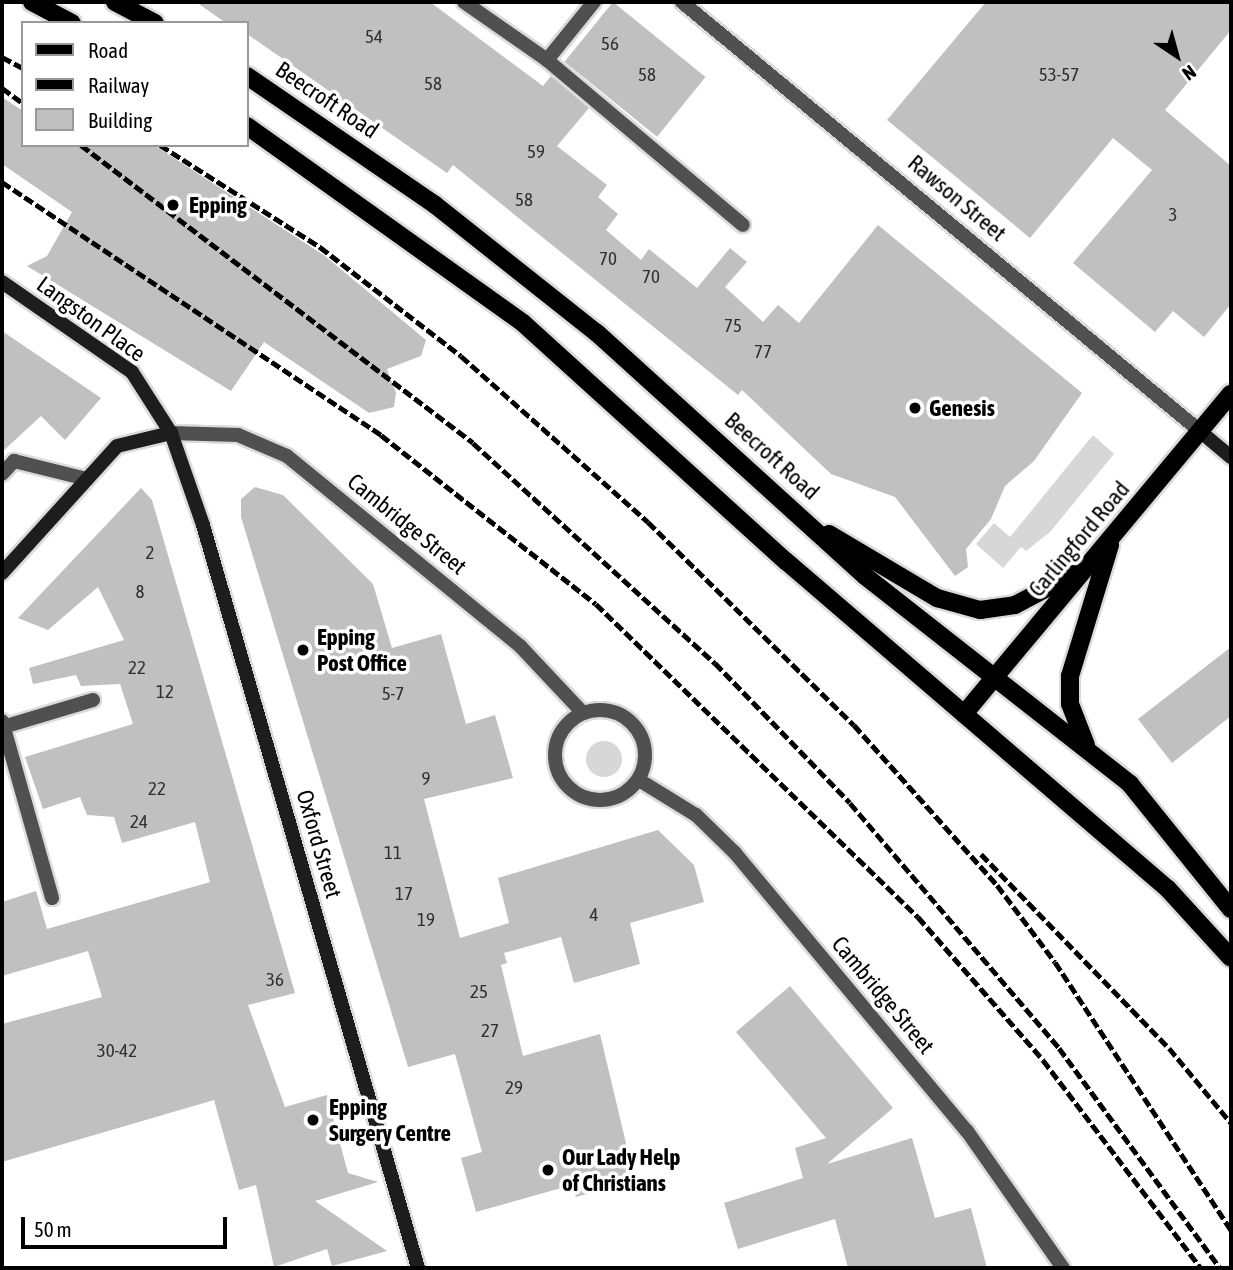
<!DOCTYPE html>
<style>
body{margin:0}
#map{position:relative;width:1233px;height:1270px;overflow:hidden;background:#fff;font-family:"Asap Condensed",sans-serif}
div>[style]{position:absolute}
.green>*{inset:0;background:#d7d7d7}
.round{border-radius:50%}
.building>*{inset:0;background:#c0c0c0;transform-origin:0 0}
.roads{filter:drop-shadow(2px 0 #dbdbdb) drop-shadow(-2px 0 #dbdbdb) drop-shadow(0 2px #dbdbdb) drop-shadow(0 -2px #dbdbdb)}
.lane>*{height:14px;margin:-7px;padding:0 7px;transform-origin:7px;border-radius:7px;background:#505050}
.street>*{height:14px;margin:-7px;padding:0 7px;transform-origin:7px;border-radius:7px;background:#505050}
.street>.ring{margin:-7px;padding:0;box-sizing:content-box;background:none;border:14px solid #505050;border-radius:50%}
.secondary>*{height:14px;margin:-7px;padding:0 7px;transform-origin:7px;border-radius:7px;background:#1d1d1d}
.primary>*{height:18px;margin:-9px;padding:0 9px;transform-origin:9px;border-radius:9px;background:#000}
.rail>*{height:5px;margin-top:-2.5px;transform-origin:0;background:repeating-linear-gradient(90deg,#000 0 10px,transparent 0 13.5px)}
.dots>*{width:19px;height:19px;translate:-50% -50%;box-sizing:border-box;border:4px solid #fff;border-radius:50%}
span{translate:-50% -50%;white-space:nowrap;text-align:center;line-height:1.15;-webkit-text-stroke:7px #fff;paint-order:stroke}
.number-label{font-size:19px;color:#303030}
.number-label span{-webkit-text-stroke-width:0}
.street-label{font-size:23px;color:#000}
.poi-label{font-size:23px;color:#000;font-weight:700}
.left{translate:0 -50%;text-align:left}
.frame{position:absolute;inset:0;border:4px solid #000;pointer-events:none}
.legend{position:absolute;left:21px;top:21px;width:228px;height:126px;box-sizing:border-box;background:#fff;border:2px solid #999;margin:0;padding:9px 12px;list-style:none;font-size:21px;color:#000}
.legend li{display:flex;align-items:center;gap:14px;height:35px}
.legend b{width:35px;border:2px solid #999}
.north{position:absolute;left:1142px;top:21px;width:70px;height:70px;-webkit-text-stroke:5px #fff;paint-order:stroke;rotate:144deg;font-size:19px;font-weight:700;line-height:28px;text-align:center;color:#000}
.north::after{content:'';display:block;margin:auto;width:24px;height:32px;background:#000;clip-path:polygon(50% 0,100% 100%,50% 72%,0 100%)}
.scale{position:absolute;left:21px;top:1217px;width:206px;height:32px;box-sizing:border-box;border:4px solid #000;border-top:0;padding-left:9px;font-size:21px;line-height:24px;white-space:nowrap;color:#000;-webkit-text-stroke:5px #fff;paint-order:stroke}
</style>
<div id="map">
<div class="green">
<i style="clip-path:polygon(1093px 435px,1114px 454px,1050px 532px,1026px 551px,1021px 547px,1003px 568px,976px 544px,994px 523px,1010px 537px)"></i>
<i class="round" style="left:586px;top:741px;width:36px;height:36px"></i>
</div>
<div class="building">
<i style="clip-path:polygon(196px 2px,430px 2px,543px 86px,551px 76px,589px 108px,557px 146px,607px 185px,598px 197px,618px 214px,606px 230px,641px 260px,649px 249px,697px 288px,730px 248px,747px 262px,725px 287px,763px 322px,778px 305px,799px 323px,878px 225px,1082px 393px,1034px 461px,1005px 486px,991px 519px,966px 549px,968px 567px,955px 576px,895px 497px,831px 474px,742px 390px,738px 395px,453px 165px,447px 173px,247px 34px,247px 23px,226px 23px)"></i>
<i style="left:613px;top:2px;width:119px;height:77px;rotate:39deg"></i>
<i style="clip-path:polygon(986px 2px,1231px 2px,1231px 30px,1165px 110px,1231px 166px,1231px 304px,1204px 337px,1173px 311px,1155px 332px,1073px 263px,1152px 170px,1113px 138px,1030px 238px,887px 120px)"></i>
<i style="clip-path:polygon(2px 97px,23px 111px,23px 145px,154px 145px,325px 256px,426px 340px,421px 356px,387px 369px,396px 393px,394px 407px,369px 413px,264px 342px,231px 391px,27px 266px,47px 256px,72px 212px,2px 164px)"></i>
<i style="clip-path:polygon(2px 331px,101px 398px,65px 440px,41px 416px,2px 452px)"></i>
<i style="clip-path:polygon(255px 487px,283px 495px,373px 584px,392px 648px,441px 634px,466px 724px,495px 715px,513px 778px,424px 799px,460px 938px,509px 923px,498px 878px,658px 830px,694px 865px,704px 902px,630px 923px,640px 964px,574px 983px,561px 937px,504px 953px,507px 963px,501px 965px,523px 1056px,600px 1034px,635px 1181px,576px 1197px,572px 1185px,476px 1212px,461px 1158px,482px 1152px,455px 1054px,408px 1067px,241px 517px,241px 499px)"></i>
<i style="clip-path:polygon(141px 488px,152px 500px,295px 993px,248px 1005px,285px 1107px,327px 1095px,348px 1173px,378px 1182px,315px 1201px,387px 1251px,332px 1266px,327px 1249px,274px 1267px,256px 1185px,239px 1190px,214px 1100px,2px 1162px,2px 1024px,102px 997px,88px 951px,2px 976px,2px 902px,36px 891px,47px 929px,210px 882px,195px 822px,122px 843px,114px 817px,87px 815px,80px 797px,43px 809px,25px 757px,133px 724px,120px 684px,81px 686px,76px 675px,33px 684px,29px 668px,124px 640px,98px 587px,48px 630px,18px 618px)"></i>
<i style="clip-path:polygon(1231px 647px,1231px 716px,1172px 763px,1138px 719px)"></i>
<i style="clip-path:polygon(790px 986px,893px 1108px,827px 1164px,912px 1138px,935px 1218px,971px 1208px,987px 1268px,848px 1268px,835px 1219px,738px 1249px,724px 1203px,803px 1178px,795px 1148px,826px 1138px,736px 1032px)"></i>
</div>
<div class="roads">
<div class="lane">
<i style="left:464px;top:2px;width:101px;rotate:34.9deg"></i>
<i style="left:547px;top:60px;width:75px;rotate:-51deg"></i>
<i style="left:547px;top:60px;width:256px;rotate:40.1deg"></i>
<i style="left:2px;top:474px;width:18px;rotate:-47deg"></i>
<i style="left:14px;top:461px;width:75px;rotate:13.9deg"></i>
<i style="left:2px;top:721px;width:184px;rotate:74.2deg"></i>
<i style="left:3px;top:727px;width:94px;rotate:-16.7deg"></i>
</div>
<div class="street">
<i style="left:682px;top:2px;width:674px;rotate:39.64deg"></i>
<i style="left:171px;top:433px;width:67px;rotate:1.7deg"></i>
<i style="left:238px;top:435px;width:53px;rotate:23.2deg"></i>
<i style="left:287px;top:456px;width:301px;rotate:39.2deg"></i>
<i style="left:520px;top:646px;width:92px;rotate:46.8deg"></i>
<i class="ring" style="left:555px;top:710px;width:76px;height:76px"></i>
<i style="left:639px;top:780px;width:67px;rotate:31.6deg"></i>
<i style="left:696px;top:815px;width:54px;rotate:44.3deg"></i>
<i style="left:735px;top:853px;width:362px;rotate:50.2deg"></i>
<i style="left:967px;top:1131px;width:167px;rotate:55deg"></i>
</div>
<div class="secondary">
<i style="left:2px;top:282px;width:158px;rotate:34.7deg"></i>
<i style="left:132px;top:372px;width:72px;rotate:57.4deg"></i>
<i style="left:171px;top:433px;width:97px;rotate:70.8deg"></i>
<i style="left:203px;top:525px;width:773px;rotate:73.86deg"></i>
<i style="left:1201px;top:432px;width:39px;rotate:40deg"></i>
<i style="left:2px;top:573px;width:171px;rotate:-47.8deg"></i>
<i style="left:117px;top:446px;width:56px;rotate:-13.5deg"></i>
</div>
<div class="primary">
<i style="left:32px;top:2px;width:45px;rotate:27.7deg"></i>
<i style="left:115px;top:2px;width:45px;rotate:27.7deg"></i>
<i style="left:247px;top:76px;width:227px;rotate:34.4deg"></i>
<i style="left:434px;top:204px;width:208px;rotate:38.4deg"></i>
<i style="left:597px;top:333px;width:362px;rotate:42.2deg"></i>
<i style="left:865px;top:576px;width:337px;rotate:38.1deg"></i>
<i style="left:1130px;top:784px;width:161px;rotate:51.1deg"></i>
<i style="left:247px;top:126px;width:339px;rotate:35.5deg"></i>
<i style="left:523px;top:323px;width:356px;rotate:42.2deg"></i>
<i style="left:787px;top:562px;width:502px;rotate:40.64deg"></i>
<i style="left:1168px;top:889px;width:93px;rotate:47.6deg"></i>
<i style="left:829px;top:534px;width:126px;rotate:30.7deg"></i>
<i style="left:937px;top:598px;width:45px;rotate:15.6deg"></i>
<i style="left:980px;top:610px;width:35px;rotate:-8deg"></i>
<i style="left:1015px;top:605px;width:67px;rotate:-27.7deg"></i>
<i style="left:964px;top:714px;width:417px;rotate:-50.2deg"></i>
<i style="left:1086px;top:745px;width:44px;rotate:-111.3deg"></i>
<i style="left:1070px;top:704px;width:28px;rotate:-90deg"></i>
<i style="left:1070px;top:676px;width:137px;rotate:-73deg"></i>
</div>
</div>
<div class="rail">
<i style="left:2px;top:57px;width:24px;rotate:28deg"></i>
<i style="left:2px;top:88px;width:26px;rotate:36deg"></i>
<i style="left:81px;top:145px;width:492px;rotate:37.2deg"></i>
<i style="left:473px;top:443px;width:327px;rotate:42.3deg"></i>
<i style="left:715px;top:663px;width:194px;rotate:46deg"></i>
<i style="left:850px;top:803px;width:322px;rotate:49.5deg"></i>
<i style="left:1059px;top:1048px;width:273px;rotate:53.8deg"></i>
<i style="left:160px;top:145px;width:190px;rotate:32.5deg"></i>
<i style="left:320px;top:247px;width:178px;rotate:37.7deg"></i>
<i style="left:461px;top:356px;width:250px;rotate:41.6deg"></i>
<i style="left:648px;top:522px;width:289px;rotate:44.6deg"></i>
<i style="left:854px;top:725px;width:215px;rotate:48.2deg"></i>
<i style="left:997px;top:885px;width:96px;rotate:53deg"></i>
<i style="left:1055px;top:962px;width:321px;rotate:56.7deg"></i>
<i style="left:2px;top:182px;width:456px;rotate:33.7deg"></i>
<i style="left:381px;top:435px;width:273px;rotate:38.2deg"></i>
<i style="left:596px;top:604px;width:449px;rotate:44.2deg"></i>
<i style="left:918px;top:917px;width:190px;rotate:48.8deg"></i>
<i style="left:1043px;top:1060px;width:261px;rotate:52.8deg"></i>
<i style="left:981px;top:854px;width:270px;rotate:45.9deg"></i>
<i style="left:1169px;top:1048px;width:97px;rotate:50.4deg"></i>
</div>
<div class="dots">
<i style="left:173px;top:205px;background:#000"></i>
<i style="left:915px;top:408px;background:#000"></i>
<i style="left:303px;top:650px;background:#000"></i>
<i style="left:313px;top:1120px;background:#000"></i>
<i style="left:548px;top:1170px;background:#000"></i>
</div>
<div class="number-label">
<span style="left:374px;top:37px">54</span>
<span style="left:610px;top:44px">56</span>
<span style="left:647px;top:75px">58</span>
<span style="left:1059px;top:75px">53-57</span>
<span style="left:433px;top:84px">58</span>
<span style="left:536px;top:152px">59</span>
<span style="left:524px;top:200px">58</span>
<span style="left:1173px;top:215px">3</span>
<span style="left:608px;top:259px">70</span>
<span style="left:651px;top:277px">70</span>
<span style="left:733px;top:326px">75</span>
<span style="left:763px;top:352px">77</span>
<span style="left:150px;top:553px">2</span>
<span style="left:140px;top:592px">8</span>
<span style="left:137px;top:668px">22</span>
<span style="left:165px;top:692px">12</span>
<span style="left:393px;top:694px">5-7</span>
<span style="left:426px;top:779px">9</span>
<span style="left:157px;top:789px">22</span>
<span style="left:139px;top:822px">24</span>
<span style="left:393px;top:853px">11</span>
<span style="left:404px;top:894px">17</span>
<span style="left:594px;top:915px">4</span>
<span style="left:426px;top:920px">19</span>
<span style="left:275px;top:980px">36</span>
<span style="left:479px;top:992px">25</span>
<span style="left:490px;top:1031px">27</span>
<span style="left:117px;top:1051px">30-42</span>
<span style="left:514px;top:1088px">29</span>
</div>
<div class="street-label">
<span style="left:327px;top:100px;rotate:34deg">Beecroft Road</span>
<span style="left:957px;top:198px;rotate:40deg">Rawson Street</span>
<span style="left:91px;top:319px;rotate:36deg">Langston Place</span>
<span style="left:772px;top:456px;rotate:42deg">Beecroft Road</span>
<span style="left:407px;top:524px;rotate:39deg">Cambridge Street</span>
<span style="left:1079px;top:539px;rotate:-50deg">Carlingford Road</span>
<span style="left:319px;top:844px;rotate:74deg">Oxford Street</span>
<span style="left:883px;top:995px;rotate:50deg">Cambridge Street</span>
</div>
<div class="poi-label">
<span class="left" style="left:189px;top:205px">Epping</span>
<span class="left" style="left:929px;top:408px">Genesis</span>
<span class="left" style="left:317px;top:650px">Epping<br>Post Office</span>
<span class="left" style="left:329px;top:1120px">Epping<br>Surgery Centre</span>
<span class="left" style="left:562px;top:1170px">Our Lady Help<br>of Christians</span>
</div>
<div class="frame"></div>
<ul class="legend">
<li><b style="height:9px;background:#000"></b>Road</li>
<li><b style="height:9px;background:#000"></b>Railway</li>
<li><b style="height:19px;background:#c0c0c0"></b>Building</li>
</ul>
<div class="north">N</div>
<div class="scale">50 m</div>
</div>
